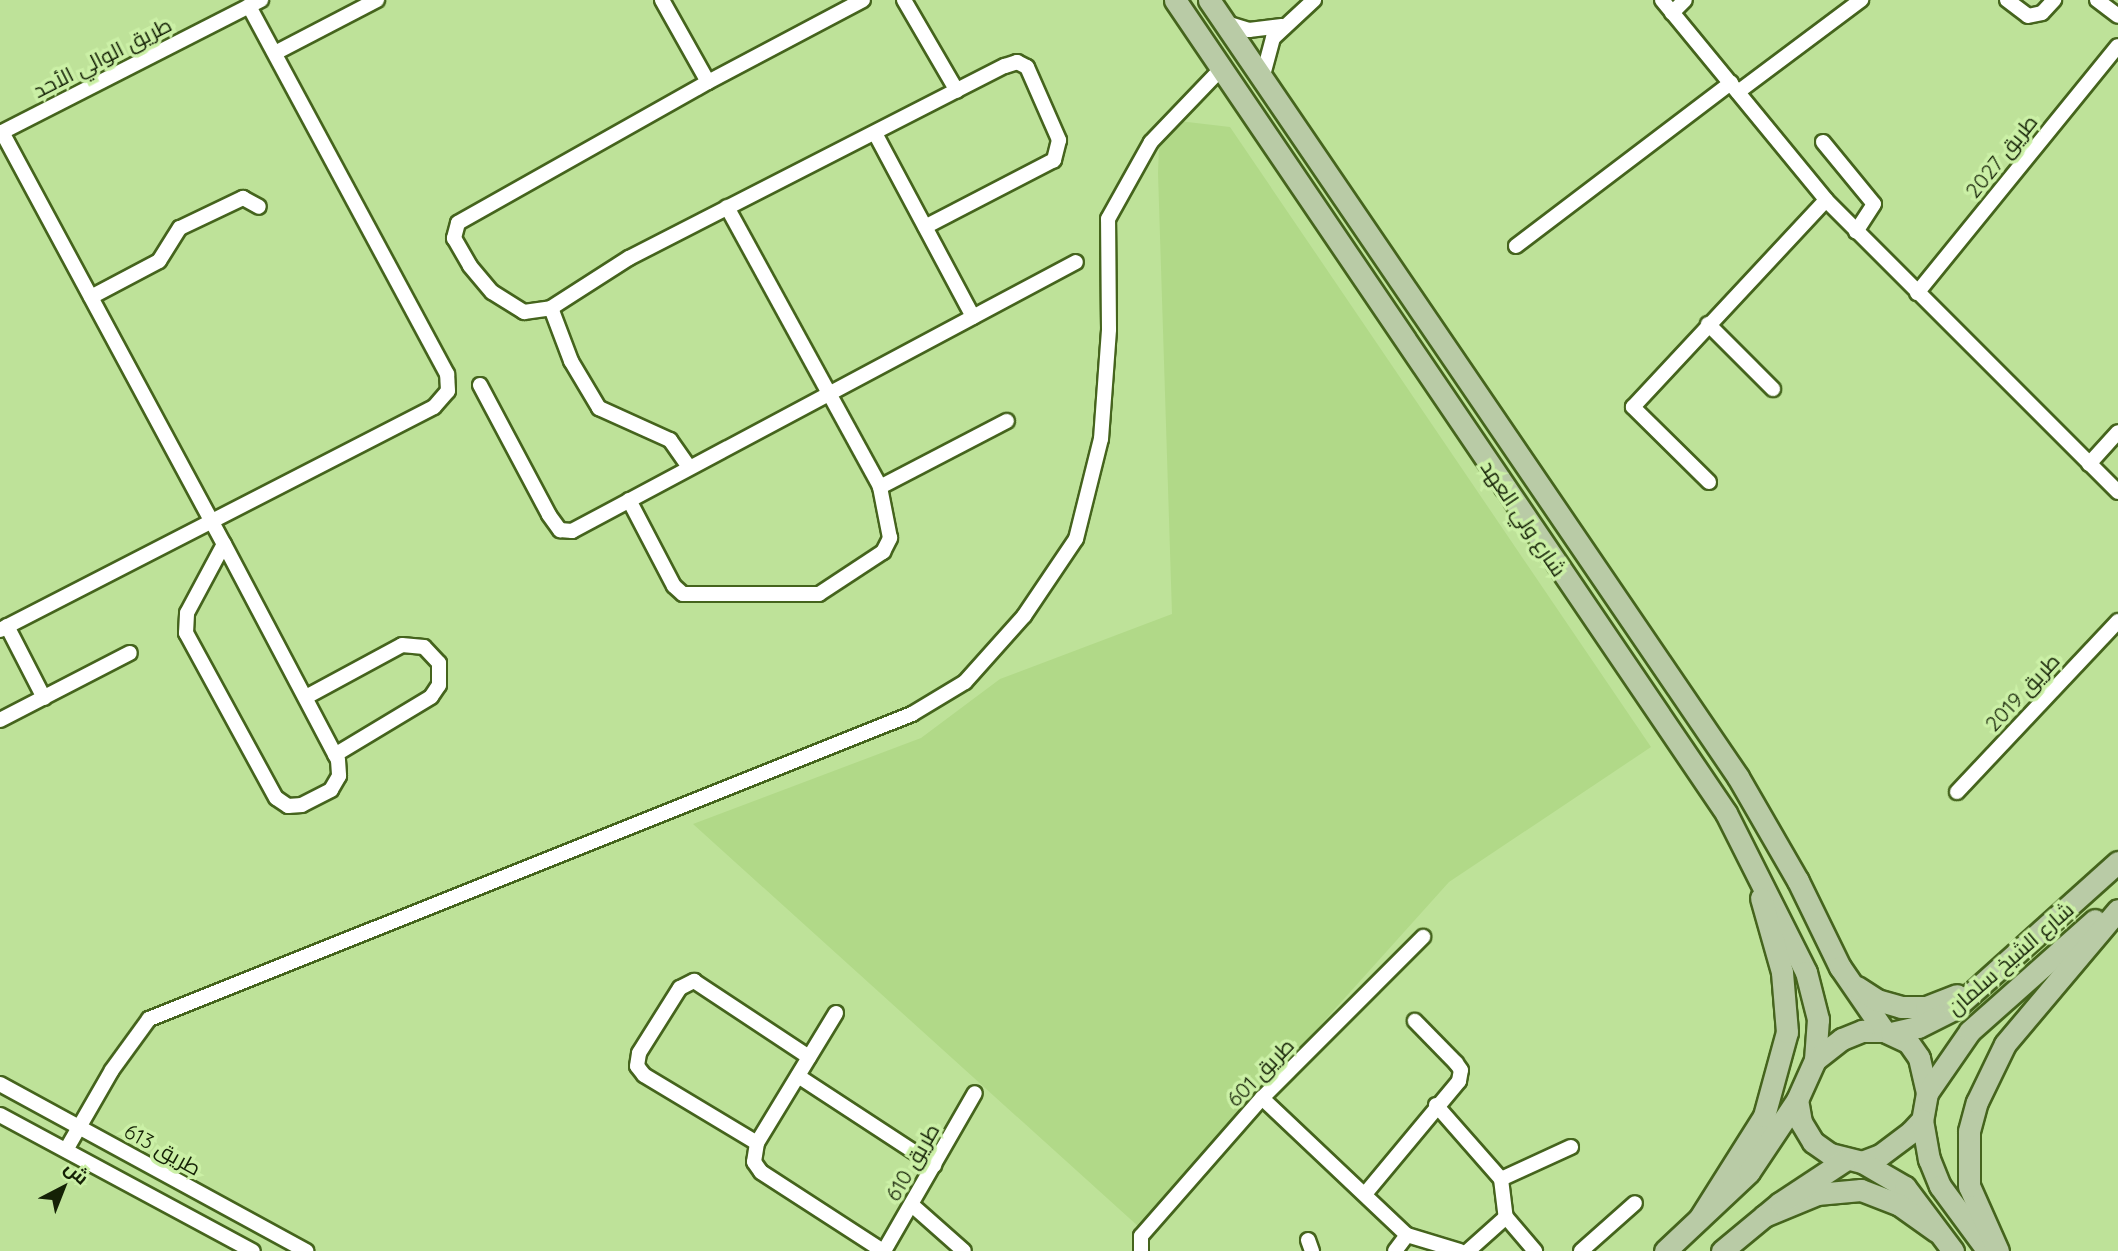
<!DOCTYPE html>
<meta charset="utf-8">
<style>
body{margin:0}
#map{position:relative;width:2118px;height:1251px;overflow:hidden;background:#bee299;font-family:Quicksand,Cairo,sans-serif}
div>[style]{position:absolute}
.built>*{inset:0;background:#b1d988}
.roads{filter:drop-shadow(2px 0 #45641d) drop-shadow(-2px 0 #45641d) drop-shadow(0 2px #45641d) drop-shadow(0 -2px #45641d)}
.minor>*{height:14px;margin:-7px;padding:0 7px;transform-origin:7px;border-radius:7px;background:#fff}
.primary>*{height:21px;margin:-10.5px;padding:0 10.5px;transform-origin:10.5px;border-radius:10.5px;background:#b9cba6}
span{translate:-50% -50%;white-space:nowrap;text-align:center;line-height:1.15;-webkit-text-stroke:7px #cbf0a6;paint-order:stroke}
.street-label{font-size:21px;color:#142105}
.north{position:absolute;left:28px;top:1153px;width:70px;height:70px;-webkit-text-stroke:5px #cbf0a6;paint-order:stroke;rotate:42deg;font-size:19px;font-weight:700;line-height:28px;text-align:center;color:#142105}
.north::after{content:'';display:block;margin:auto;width:24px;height:32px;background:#142105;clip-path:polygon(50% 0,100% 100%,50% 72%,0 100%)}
</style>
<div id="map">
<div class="built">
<i style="clip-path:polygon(1179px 121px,1230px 127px,1651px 747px,1449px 882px,1139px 1227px,693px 824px,921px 738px,1000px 679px,1172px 614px,1158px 173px,1159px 147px)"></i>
</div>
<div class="roads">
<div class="minor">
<i style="left:662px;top:0;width:94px;rotate:60.7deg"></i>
<i style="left:863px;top:0;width:175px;rotate:152.1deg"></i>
<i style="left:708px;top:82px;width:287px;rotate:150.6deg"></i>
<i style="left:458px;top:223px;width:16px;rotate:105deg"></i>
<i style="left:454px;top:238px;width:32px;rotate:60deg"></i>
<i style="left:470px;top:266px;width:34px;rotate:50deg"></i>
<i style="left:492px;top:292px;width:38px;rotate:32deg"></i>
<i style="left:524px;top:312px;width:27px;rotate:-8deg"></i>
<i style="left:551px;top:308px;width:93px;rotate:-32.7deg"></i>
<i style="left:629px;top:258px;width:422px;rotate:-27.1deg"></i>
<i style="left:1005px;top:66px;width:13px;rotate:-18deg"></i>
<i style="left:1017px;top:62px;width:11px;rotate:27deg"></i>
<i style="left:1027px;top:67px;width:80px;rotate:66.3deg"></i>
<i style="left:1059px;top:140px;width:21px;rotate:104deg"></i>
<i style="left:1054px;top:160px;width:145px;rotate:152.6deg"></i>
<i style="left:904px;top:0;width:105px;rotate:59.8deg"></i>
<i style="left:1662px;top:0;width:259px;rotate:50.6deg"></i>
<i style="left:1826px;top:200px;width:413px;rotate:45deg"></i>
<i style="left:2007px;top:0;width:26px;rotate:37deg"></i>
<i style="left:2028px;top:16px;width:14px;rotate:-12deg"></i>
<i style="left:2042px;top:13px;width:18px;rotate:-47deg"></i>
<i style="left:2097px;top:0;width:26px;rotate:37deg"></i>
<i style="left:1672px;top:13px;width:18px;rotate:-45deg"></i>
<i style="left:1226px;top:23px;width:24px;rotate:17deg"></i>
<i style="left:1249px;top:30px;width:33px;rotate:-7deg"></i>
<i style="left:275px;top:53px;width:115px;rotate:-27.5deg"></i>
<i style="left:1262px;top:79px;width:42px;rotate:-75deg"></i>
<i style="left:1273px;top:38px;width:56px;rotate:-42.8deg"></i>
<i style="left:1738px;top:92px;width:154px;rotate:-36.8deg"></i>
<i style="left:2px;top:132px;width:468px;rotate:61.7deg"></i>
<i style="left:0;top:133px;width:293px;rotate:-27deg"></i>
<i style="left:876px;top:135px;width:206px;rotate:61.9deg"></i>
<i style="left:1823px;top:142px;width:80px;rotate:50.6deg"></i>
<i style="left:1874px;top:204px;width:33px;rotate:123deg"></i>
<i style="left:727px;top:207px;width:319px;rotate:61.3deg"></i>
<i style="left:1516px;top:246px;width:270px;rotate:-37.2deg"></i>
<i style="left:1917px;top:293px;width:318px;rotate:-50.9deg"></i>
<i style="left:91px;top:297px;width:77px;rotate:-27.9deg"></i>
<i style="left:159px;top:261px;width:39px;rotate:-58deg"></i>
<i style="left:180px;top:228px;width:70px;rotate:-25.5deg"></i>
<i style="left:243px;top:198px;width:18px;rotate:29deg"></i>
<i style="left:551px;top:308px;width:57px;rotate:69.3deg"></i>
<i style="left:571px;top:361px;width:55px;rotate:59.2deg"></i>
<i style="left:599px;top:408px;width:78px;rotate:24.3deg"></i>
<i style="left:670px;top:440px;width:33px;rotate:55deg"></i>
<i style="left:1708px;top:324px;width:92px;rotate:45deg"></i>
<i style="left:480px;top:385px;width:147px;rotate:62deg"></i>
<i style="left:549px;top:515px;width:19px;rotate:54deg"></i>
<i style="left:560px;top:530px;width:12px;rotate:5deg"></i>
<i style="left:572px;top:531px;width:571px;rotate:-28.09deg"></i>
<i style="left:2089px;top:464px;width:43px;rotate:-47.8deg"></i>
<i style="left:1709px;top:482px;width:107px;rotate:-135.4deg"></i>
<i style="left:1633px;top:407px;width:283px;rotate:-47deg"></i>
<i style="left:629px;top:500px;width:97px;rotate:62.4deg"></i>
<i style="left:674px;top:586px;width:12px;rotate:42deg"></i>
<i style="left:683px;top:594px;width:136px"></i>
<i style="left:819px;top:594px;width:77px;rotate:-33.3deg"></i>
<i style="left:883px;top:552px;width:16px;rotate:-63deg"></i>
<i style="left:890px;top:538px;width:52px;rotate:-101.1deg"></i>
<i style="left:880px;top:487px;width:143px;rotate:-27.5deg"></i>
<i style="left:224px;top:544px;width:244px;rotate:62.2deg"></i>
<i style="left:338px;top:760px;width:16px;rotate:86deg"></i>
<i style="left:339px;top:776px;width:16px;rotate:120deg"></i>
<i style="left:331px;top:790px;width:33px;rotate:153deg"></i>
<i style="left:302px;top:805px;width:14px;rotate:176deg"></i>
<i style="left:288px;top:806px;width:14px;rotate:-146deg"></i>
<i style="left:276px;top:798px;width:188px;rotate:-118.6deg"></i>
<i style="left:186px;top:633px;width:20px;rotate:-87deg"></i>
<i style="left:187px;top:613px;width:78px;rotate:-61.8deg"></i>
<i style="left:7px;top:626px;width:81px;rotate:62.8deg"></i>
<i style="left:0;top:630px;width:488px;rotate:-27.2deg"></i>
<i style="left:434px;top:407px;width:21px;rotate:-49deg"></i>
<i style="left:448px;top:391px;width:17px;rotate:-93deg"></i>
<i style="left:447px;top:374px;width:418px;rotate:-118.3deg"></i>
<i style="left:306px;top:697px;width:109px;rotate:-28.4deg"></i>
<i style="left:402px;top:645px;width:22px;rotate:5deg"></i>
<i style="left:424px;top:647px;width:22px;rotate:47deg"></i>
<i style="left:439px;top:663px;width:22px;rotate:90deg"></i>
<i style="left:439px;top:685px;width:14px;rotate:124deg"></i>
<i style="left:431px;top:697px;width:112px;rotate:148.9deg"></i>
<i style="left:0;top:720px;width:146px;rotate:-27.3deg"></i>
<i style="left:1957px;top:792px;width:235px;rotate:-46.7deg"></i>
<i style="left:836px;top:1013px;width:152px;rotate:121.3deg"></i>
<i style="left:757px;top:1143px;width:19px;rotate:99deg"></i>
<i style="left:754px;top:1162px;width:12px;rotate:55deg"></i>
<i style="left:761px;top:1172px;width:145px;rotate:32.9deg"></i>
<i style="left:798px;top:1076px;width:163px;rotate:33.2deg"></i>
<i style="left:0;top:1084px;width:349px;rotate:28.6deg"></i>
<i style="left:1262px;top:1098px;width:199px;rotate:43.4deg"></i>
<i style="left:1407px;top:1235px;width:55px;rotate:16.8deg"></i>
<i style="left:1436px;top:1105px;width:98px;rotate:48.7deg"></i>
<i style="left:1501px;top:1179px;width:38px;rotate:83deg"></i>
<i style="left:1506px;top:1217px;width:51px;rotate:138.2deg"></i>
<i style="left:0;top:1115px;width:287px;rotate:28.3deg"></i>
<i style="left:757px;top:1143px;width:132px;rotate:-149deg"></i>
<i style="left:644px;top:1075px;width:11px;rotate:-128deg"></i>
<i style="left:637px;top:1066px;width:13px;rotate:-81deg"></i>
<i style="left:639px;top:1053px;width:77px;rotate:-57.8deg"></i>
<i style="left:680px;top:988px;width:16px;rotate:-27deg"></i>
<i style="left:694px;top:981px;width:138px;rotate:33.5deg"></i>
<i style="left:66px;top:1150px;width:92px;rotate:-60.1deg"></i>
<i style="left:112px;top:1070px;width:63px;rotate:-54deg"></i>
<i style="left:149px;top:1019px;width:822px;rotate:-21.79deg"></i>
<i style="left:912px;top:714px;width:62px;rotate:-31.1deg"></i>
<i style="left:965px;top:682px;width:89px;rotate:-48.2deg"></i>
<i style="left:1024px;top:616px;width:93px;rotate:-56deg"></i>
<i style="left:1076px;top:539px;width:103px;rotate:-76deg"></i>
<i style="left:1101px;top:439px;width:110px;rotate:-85.8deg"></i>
<i style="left:1109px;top:329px;width:110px;rotate:-90.5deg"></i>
<i style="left:1108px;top:219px;width:88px;rotate:-60.8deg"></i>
<i style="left:1151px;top:142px;width:101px;rotate:-46.2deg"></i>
<i style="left:1501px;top:1179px;width:77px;rotate:-24.6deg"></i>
<i style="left:1365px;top:1194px;width:147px;rotate:-50.2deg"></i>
<i style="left:1459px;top:1081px;width:11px;rotate:-80deg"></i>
<i style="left:1461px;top:1070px;width:9px;rotate:-126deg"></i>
<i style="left:1456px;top:1063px;width:59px;rotate:-134.3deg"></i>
<i style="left:912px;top:1205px;width:69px;rotate:41.5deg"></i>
<i style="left:1506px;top:1217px;width:45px;rotate:49.5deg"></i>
<i style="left:1308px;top:1240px;width:12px;rotate:70deg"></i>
<i style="left:884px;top:1251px;width:182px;rotate:-60.1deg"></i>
<i style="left:1141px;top:1251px;width:15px;rotate:-90deg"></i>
<i style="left:1141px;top:1236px;width:184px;rotate:-48.8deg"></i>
<i style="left:1262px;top:1098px;width:228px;rotate:-45deg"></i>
<i style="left:1395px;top:1251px;width:20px;rotate:-53deg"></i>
<i style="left:1581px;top:1251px;width:72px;rotate:-41.6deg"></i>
</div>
<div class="primary">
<i style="left:1175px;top:0;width:982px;rotate:55.87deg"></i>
<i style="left:1726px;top:813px;width:178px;rotate:63.3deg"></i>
<i style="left:1806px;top:972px;width:49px;rotate:75.7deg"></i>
<i style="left:1818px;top:1019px;width:41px;rotate:94.2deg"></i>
<i style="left:1209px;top:0;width:940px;rotate:55.75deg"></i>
<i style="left:1738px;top:777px;width:120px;rotate:60deg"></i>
<i style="left:1798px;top:881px;width:96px;rotate:64deg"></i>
<i style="left:1840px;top:967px;width:78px;rotate:55.5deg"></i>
<i style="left:1857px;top:987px;width:24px;rotate:33deg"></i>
<i style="left:1877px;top:1000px;width:25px;rotate:16deg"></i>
<i style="left:1901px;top:1007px;width:25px"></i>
<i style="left:1926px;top:1007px;width:33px;rotate:-21deg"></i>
<i style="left:1862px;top:1031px;width:22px"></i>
<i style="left:1884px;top:1031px;width:26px;rotate:25deg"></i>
<i style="left:1908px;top:1042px;width:19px;rotate:55deg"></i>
<i style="left:1919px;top:1058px;width:36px;rotate:77deg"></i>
<i style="left:1927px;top:1093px;width:27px;rotate:100deg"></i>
<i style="left:1922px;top:1120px;width:16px;rotate:133deg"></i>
<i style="left:1911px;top:1132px;width:39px;rotate:143deg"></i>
<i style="left:1880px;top:1155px;width:19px;rotate:159deg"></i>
<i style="left:1862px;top:1162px;width:33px;rotate:-166deg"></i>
<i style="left:1830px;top:1154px;width:21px;rotate:-145deg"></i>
<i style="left:1813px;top:1142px;width:23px;rotate:-121deg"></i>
<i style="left:1801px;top:1122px;width:22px;rotate:-100deg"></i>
<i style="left:1797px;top:1100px;width:44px;rotate:-65.8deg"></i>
<i style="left:1815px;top:1060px;width:34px;rotate:-38deg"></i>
<i style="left:1842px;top:1039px;width:22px;rotate:-22deg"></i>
<i style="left:1891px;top:1033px;width:28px;rotate:-13deg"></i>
<i style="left:1918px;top:1027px;width:40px;rotate:-26.6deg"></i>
<i style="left:1954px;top:1009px;width:220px;rotate:-41.9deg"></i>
<i style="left:1927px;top:1093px;width:75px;rotate:-55.3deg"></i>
<i style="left:1970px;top:1031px;width:167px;rotate:-41.6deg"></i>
<i style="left:1922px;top:1120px;width:40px;rotate:80deg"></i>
<i style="left:1929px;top:1159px;width:29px;rotate:68deg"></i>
<i style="left:1940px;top:1186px;width:81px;rotate:53.6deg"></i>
<i style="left:1862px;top:1162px;width:50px;rotate:30.2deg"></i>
<i style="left:1905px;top:1187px;width:80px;rotate:53.1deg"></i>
<i style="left:1764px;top:1216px;width:57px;rotate:-22.5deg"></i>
<i style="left:1817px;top:1194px;width:44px;rotate:-5.2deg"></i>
<i style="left:1861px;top:1190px;width:40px;rotate:21deg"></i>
<i style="left:1898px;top:1204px;width:47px;rotate:35.4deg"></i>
<i style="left:1699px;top:1219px;width:122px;rotate:-57.7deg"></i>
<i style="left:1764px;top:1116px;width:87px;rotate:-74.7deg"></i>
<i style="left:1787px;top:1032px;width:60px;rotate:-94.8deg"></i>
<i style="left:1782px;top:972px;width:77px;rotate:-105.8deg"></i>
<i style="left:1665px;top:1251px;width:115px;rotate:-43.2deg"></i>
<i style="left:1749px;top:1172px;width:87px;rotate:-56.3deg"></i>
<i style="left:1722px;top:1251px;width:75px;rotate:-39.6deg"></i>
<i style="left:1780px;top:1203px;width:78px;rotate:-33.5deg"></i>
<i style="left:1998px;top:1251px;width:71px;rotate:-114deg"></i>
<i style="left:1969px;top:1186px;width:55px;rotate:-90deg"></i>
<i style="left:1969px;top:1131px;width:30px;rotate:-75deg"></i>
<i style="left:1977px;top:1102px;width:64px;rotate:-64.2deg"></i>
<i style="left:2005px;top:1044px;width:175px;rotate:-49.9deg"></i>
</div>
</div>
<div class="street-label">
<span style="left:102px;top:57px;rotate:-27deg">طريق الوالي الأحد</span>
<span style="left:2001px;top:156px;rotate:-51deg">طريق 2027</span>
<span style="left:1524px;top:518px;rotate:56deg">شارع ولي العهد</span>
<span style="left:2022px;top:692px;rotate:-47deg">طريق 2019</span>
<span style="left:2010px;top:958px;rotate:-41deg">شارع الشيخ سلمان</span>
<span style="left:1260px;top:1072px;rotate:-46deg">طريق 601</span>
<span style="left:163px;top:1149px;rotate:29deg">طريق 613</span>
<span style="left:912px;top:1162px;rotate:-60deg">طريق 610</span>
</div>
<div class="north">ش</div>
</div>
